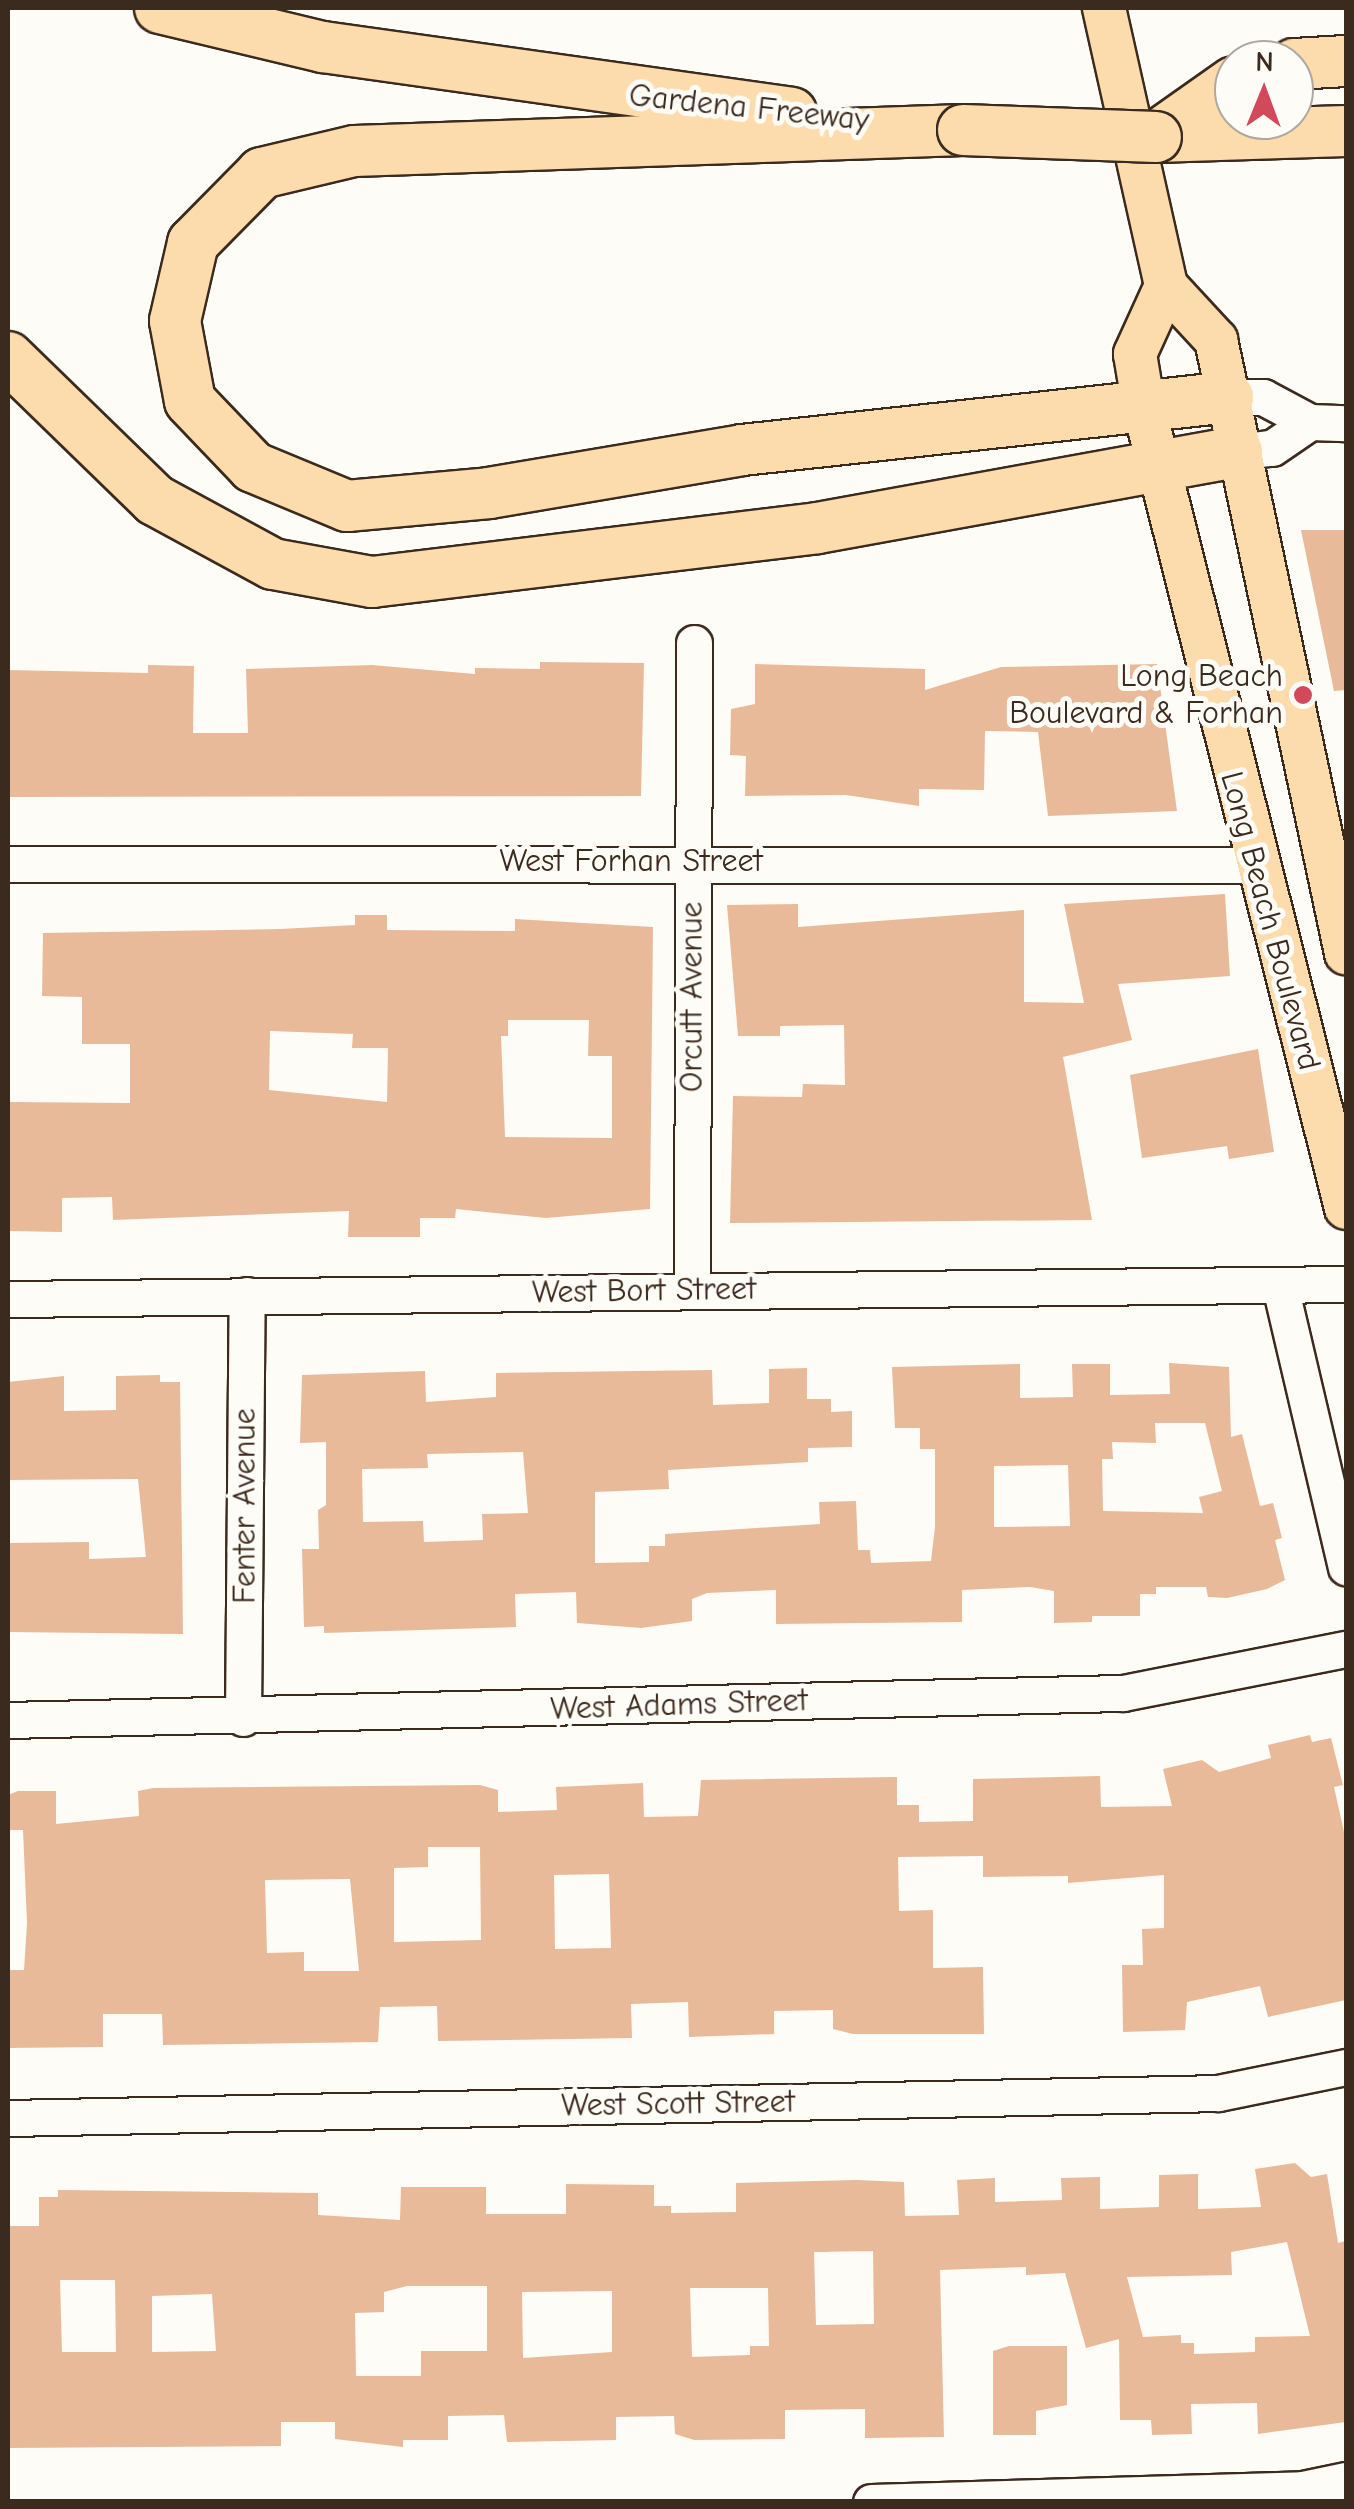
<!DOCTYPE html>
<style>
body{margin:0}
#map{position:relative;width:1354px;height:2509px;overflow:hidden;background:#fdfcf7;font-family:"Comic Neue",sans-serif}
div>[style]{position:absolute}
.building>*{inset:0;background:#e9ba99}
.roads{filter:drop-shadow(2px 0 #3b2a1e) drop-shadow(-2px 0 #3b2a1e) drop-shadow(0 2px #3b2a1e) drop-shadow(0 -2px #3b2a1e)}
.minor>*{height:35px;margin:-17.5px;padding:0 17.5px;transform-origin:17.5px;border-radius:17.5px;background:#fdfcf7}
.major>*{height:42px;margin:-21px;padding:0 21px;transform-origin:21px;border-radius:21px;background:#fcdcac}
.highway>*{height:50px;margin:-25px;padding:0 25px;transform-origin:25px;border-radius:25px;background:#fcdcac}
.bridges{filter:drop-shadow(2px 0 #3b2a1e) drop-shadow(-2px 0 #3b2a1e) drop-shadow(0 2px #3b2a1e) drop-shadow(0 -2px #3b2a1e)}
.highway-bridge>*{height:50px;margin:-25px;padding:0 25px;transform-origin:25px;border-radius:25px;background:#fcdcac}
.dots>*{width:28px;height:28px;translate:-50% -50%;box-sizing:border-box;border:5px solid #fdfcf7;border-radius:50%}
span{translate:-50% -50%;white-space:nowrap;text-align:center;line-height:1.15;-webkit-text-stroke:10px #fdfcf7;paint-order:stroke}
.street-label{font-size:32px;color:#3b2a1e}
.poi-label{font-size:32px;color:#3b2a1e}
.right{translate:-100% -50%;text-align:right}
.frame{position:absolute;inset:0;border:10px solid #3b2a1e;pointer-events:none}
.north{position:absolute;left:1214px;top:40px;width:100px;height:100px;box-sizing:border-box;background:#fdfcf7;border:2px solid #afa8a0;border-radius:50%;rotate:1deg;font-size:28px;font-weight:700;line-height:40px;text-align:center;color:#3b2a1e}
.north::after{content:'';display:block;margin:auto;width:35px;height:45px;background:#d1495b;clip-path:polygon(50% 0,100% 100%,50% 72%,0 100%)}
</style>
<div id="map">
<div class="building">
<i style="clip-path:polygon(1301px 530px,1346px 530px,1346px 690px,1334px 691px)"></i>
<i style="clip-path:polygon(540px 662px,644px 663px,641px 796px,8px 797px,8px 670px,148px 673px,148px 665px,194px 666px,193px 733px,248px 733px,246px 669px,372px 665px,475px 674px,475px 668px,540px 669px)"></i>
<i style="clip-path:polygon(755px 664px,925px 669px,925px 690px,1001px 667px,1157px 664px,1177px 811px,1048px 816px,1038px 732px,985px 731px,984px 790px,919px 789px,919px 806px,846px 795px,745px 796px,746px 756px,730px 755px,731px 709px,755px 704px)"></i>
<i style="clip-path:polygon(1225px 894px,1230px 976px,1118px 984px,1132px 1040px,1063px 1057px,1092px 1220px,730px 1223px,733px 1096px,802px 1097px,803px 1084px,845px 1085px,844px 1025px,780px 1026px,780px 1036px,738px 1036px,727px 905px,798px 904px,798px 927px,1024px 910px,1024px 1002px,1084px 1003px,1064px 904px)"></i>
<i style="clip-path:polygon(evenodd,355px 915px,387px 915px,387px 930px,515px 931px,515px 919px,653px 927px,650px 1209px,546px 1218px,456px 1209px,455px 1218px,420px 1218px,420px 1237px,348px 1237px,349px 1211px,113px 1220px,112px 1197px,62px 1198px,62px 1232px,8px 1231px,8px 1102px,130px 1103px,130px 1044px,82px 1044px,82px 997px,42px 996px,43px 933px,280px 929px,355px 925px,355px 915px,508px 1020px,589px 1020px,588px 1056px,612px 1056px,612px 1138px,505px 1137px,501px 1036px,508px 1036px,508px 1020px,355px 915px,270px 1031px,353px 1034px,352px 1048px,388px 1048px,387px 1102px,269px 1090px,270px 1031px)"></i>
<i style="clip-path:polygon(1258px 1049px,1274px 1152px,1229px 1159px,1227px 1146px,1142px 1158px,1130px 1075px)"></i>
<i style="clip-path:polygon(evenodd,1169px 1363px,1229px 1367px,1231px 1437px,1242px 1434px,1260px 1506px,1273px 1503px,1282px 1538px,1275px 1540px,1285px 1580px,1267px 1589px,1227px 1598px,1208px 1597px,1206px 1587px,1156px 1587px,1156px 1594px,1140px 1594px,1140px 1616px,1092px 1616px,1092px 1622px,1054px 1623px,1054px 1591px,1030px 1587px,962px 1590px,962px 1622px,776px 1624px,776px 1590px,707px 1593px,692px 1599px,692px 1621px,641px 1628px,577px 1623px,576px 1592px,515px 1594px,516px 1627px,324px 1633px,324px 1626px,304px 1627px,302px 1549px,319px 1549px,318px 1510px,326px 1505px,326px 1442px,300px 1443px,302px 1375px,425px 1371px,426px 1402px,496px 1397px,496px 1373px,712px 1370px,713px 1405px,769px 1403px,769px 1369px,807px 1368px,807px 1399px,831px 1399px,831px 1412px,852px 1411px,852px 1447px,808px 1448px,808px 1462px,668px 1470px,669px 1489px,595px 1492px,595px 1563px,649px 1562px,649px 1546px,665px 1546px,665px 1534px,820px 1524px,819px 1502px,856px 1501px,858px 1550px,870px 1550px,871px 1563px,931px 1561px,935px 1527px,935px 1449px,920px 1449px,920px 1428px,895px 1428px,892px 1367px,1020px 1364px,1020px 1398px,1073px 1397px,1072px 1364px,1110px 1364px,1110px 1395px,1170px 1394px,1169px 1363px,1155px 1423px,1205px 1423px,1222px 1491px,1199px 1497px,1203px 1513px,1103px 1511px,1102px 1459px,1113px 1459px,1112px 1442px,1156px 1443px,1155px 1423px,1169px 1363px,523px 1452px,528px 1513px,482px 1514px,483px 1540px,424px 1542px,423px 1521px,363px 1522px,362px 1469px,428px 1468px,427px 1454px,523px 1452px,1169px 1363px,1068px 1465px,1070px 1526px,994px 1527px,994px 1466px,1068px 1465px)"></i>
<i style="clip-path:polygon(160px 1375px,160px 1382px,180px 1382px,183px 1634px,8px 1632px,8px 1543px,89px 1542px,89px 1559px,146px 1557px,138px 1479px,8px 1480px,8px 1382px,64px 1376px,64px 1411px,116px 1410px,116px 1376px)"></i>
<i style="clip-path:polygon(evenodd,1310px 1735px,1312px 1742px,1331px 1738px,1343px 1785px,1334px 1787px,1346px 1841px,1346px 2000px,1268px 2017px,1260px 1986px,1187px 2002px,1185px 2030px,1123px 2032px,1122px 1965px,1143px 1965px,1142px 1929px,1164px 1928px,1164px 1875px,1068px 1883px,1068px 1876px,983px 1877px,983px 1856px,898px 1857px,899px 1911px,933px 1910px,933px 1968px,983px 1967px,984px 2034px,853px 2034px,833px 2029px,833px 2010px,774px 2011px,774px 2034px,689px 2037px,688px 2002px,631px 2004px,632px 2038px,438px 2041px,437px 2006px,380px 2007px,378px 2042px,163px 2045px,162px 2014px,103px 2014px,103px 2047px,8px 2048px,8px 1981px,10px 1970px,24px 1970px,27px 1923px,23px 1830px,8px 1830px,8px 1795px,18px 1791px,56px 1791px,56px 1824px,139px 1816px,138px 1791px,153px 1788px,480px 1785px,498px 1790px,498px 1812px,557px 1810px,556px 1787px,643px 1783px,644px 1817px,698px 1816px,701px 1780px,897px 1777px,897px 1805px,919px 1805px,919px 1822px,973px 1821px,973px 1779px,1100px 1776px,1101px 1807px,1172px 1806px,1163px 1769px,1202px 1760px,1219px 1772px,1271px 1758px,1268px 1745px,1310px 1735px,428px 1847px,480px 1847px,481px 1940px,394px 1942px,394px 1868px,428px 1867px,428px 1847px,1310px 1735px,609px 1874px,611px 1948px,555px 1949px,554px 1875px,609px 1874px,1310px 1735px,350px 1879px,359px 1971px,304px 1971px,304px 1952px,267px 1953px,265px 1880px,350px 1879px)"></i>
<i style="clip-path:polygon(evenodd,1295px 2163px,1311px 2177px,1327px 2174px,1338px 2243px,1346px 2241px,1346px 2422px,1258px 2434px,1257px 2403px,1191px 2404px,1192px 2434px,1152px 2435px,1151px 2420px,1120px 2420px,1119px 2339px,1086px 2348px,1065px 2273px,1026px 2275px,1026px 2267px,940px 2270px,944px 2437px,865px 2438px,865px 2409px,785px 2410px,785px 2439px,694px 2440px,675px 2434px,674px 2416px,616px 2417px,616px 2440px,507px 2442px,504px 2415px,448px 2416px,448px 2440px,403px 2440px,403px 2447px,335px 2439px,335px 2422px,281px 2422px,281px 2446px,8px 2448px,8px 2226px,39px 2226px,39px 2197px,58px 2197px,58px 2190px,318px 2193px,318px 2215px,400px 2220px,401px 2187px,486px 2187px,486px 2214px,566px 2214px,566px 2184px,654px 2185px,654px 2206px,671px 2206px,671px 2213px,736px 2212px,736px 2183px,857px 2180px,904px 2182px,905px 2216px,959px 2215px,957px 2180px,995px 2178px,995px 2202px,1062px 2200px,1061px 2178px,1100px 2177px,1100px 2209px,1159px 2207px,1159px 2175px,1198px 2174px,1198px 2209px,1261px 2207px,1255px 2169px,1295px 2163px,1287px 2242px,1310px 2336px,1255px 2337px,1255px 2352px,1194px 2354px,1194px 2343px,1181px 2343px,1181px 2335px,1143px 2337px,1127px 2277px,1232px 2275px,1231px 2252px,1287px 2242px,1295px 2163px,873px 2251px,874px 2324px,816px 2325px,814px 2252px,873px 2251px,1295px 2163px,60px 2280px,115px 2280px,116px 2352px,62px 2352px,60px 2280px,1295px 2163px,407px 2286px,487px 2286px,487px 2351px,421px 2351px,421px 2376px,356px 2376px,355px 2313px,384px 2312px,384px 2292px,407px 2286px,1295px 2163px,690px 2288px,768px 2288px,769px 2346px,750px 2346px,750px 2355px,692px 2357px,690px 2288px,1295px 2163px,612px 2291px,612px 2352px,523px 2358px,522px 2292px,612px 2291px,1295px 2163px,212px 2294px,216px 2351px,152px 2352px,152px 2296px,212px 2294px)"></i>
<i style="clip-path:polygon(1009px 2346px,1067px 2346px,1067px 2405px,1036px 2411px,1036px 2435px,993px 2435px,993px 2351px)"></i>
</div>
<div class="roads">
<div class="minor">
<i style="left:1228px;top:397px;width:35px"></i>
<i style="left:1263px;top:397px;width:53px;rotate:28deg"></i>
<i style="left:1310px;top:422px;width:36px;rotate:2deg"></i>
<i style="left:1237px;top:452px;width:35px;rotate:-7deg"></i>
<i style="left:1272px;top:448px;width:46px;rotate:-34.4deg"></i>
<i style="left:8px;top:864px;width:1246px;rotate:0.05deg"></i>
<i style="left:1280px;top:1286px;width:289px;rotate:76.8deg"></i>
<i style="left:692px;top:1290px;width:647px;rotate:-89.82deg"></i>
<i style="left:8px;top:1299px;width:1338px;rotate:-0.64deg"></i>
<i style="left:243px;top:1718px;width:423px;rotate:-89.5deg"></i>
<i style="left:8px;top:1720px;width:1115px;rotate:-1.39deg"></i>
<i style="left:1123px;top:1693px;width:227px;rotate:-11.2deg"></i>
<i style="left:8px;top:2118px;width:1210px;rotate:-1.18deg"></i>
<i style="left:1218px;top:2093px;width:131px;rotate:-11.5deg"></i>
<i style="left:871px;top:2502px;width:432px;rotate:-1.7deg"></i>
<i style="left:1303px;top:2489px;width:44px;rotate:-11.8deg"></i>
</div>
<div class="major">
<i style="left:1104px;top:8px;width:285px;rotate:77.4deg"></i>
<i style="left:1166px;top:286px;width:74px;rotate:47.2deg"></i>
<i style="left:1216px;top:340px;width:627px;rotate:78.03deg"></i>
<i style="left:1166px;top:286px;width:75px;rotate:114.5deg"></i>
<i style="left:1135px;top:354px;width:55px;rotate:80.5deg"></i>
<i style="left:1144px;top:408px;width:825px;rotate:75.83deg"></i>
</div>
<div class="highway">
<i style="left:160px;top:8px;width:168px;rotate:13.5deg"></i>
<i style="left:323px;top:47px;width:473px;rotate:8deg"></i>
<i style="left:1294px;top:64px;width:52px;rotate:-3.3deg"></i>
<i style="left:963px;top:130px;width:609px;rotate:178.03deg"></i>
<i style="left:354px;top:151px;width:95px;rotate:166.6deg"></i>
<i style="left:262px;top:173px;width:98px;rotate:134.6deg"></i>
<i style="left:193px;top:243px;width:80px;rotate:103deg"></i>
<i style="left:175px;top:321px;width:81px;rotate:79.4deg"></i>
<i style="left:190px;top:401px;width:91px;rotate:46.3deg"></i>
<i style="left:253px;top:467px;width:102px;rotate:22.5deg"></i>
<i style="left:347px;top:506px;width:143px;rotate:-5.2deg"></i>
<i style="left:489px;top:493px;width:257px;rotate:-9.6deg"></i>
<i style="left:742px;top:450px;width:489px;rotate:-6.2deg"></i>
<i style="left:1156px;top:137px;width:190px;rotate:-1.8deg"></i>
<i style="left:1156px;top:137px;width:95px;rotate:-35.2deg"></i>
<i style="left:8px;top:357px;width:205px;rotate:44.2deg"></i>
<i style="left:155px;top:500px;width:134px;rotate:28.5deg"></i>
<i style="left:273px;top:564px;width:101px;rotate:10.3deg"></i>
<i style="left:372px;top:582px;width:449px;rotate:-6.9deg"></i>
<i style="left:818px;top:528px;width:426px;rotate:-10.3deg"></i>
</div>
</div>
<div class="bridges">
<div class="highway-bridge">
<i style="left:963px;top:130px;width:193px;rotate:2.1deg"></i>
</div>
</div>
<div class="dots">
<i style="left:1303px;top:695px;background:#d1495b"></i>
</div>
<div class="street-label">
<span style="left:749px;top:108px;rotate:6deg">Gardena Freeway</span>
<span style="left:631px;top:861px">West Forhan Street</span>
<span style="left:1270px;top:921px;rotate:75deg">Long Beach Boulevard</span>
<span style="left:692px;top:997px;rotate:-90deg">Orcutt Avenue</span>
<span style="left:644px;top:1291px;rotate:-1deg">West Bort Street</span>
<span style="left:245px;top:1506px;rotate:-90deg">Fenter Avenue</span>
<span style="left:679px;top:1705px;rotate:-2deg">West Adams Street</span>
<span style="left:678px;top:2104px;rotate:-1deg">West Scott Street</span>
</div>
<div class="poi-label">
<span class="right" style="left:1283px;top:695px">Long Beach<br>Boulevard &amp; Forhan</span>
</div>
<div class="frame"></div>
<div class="north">N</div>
</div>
